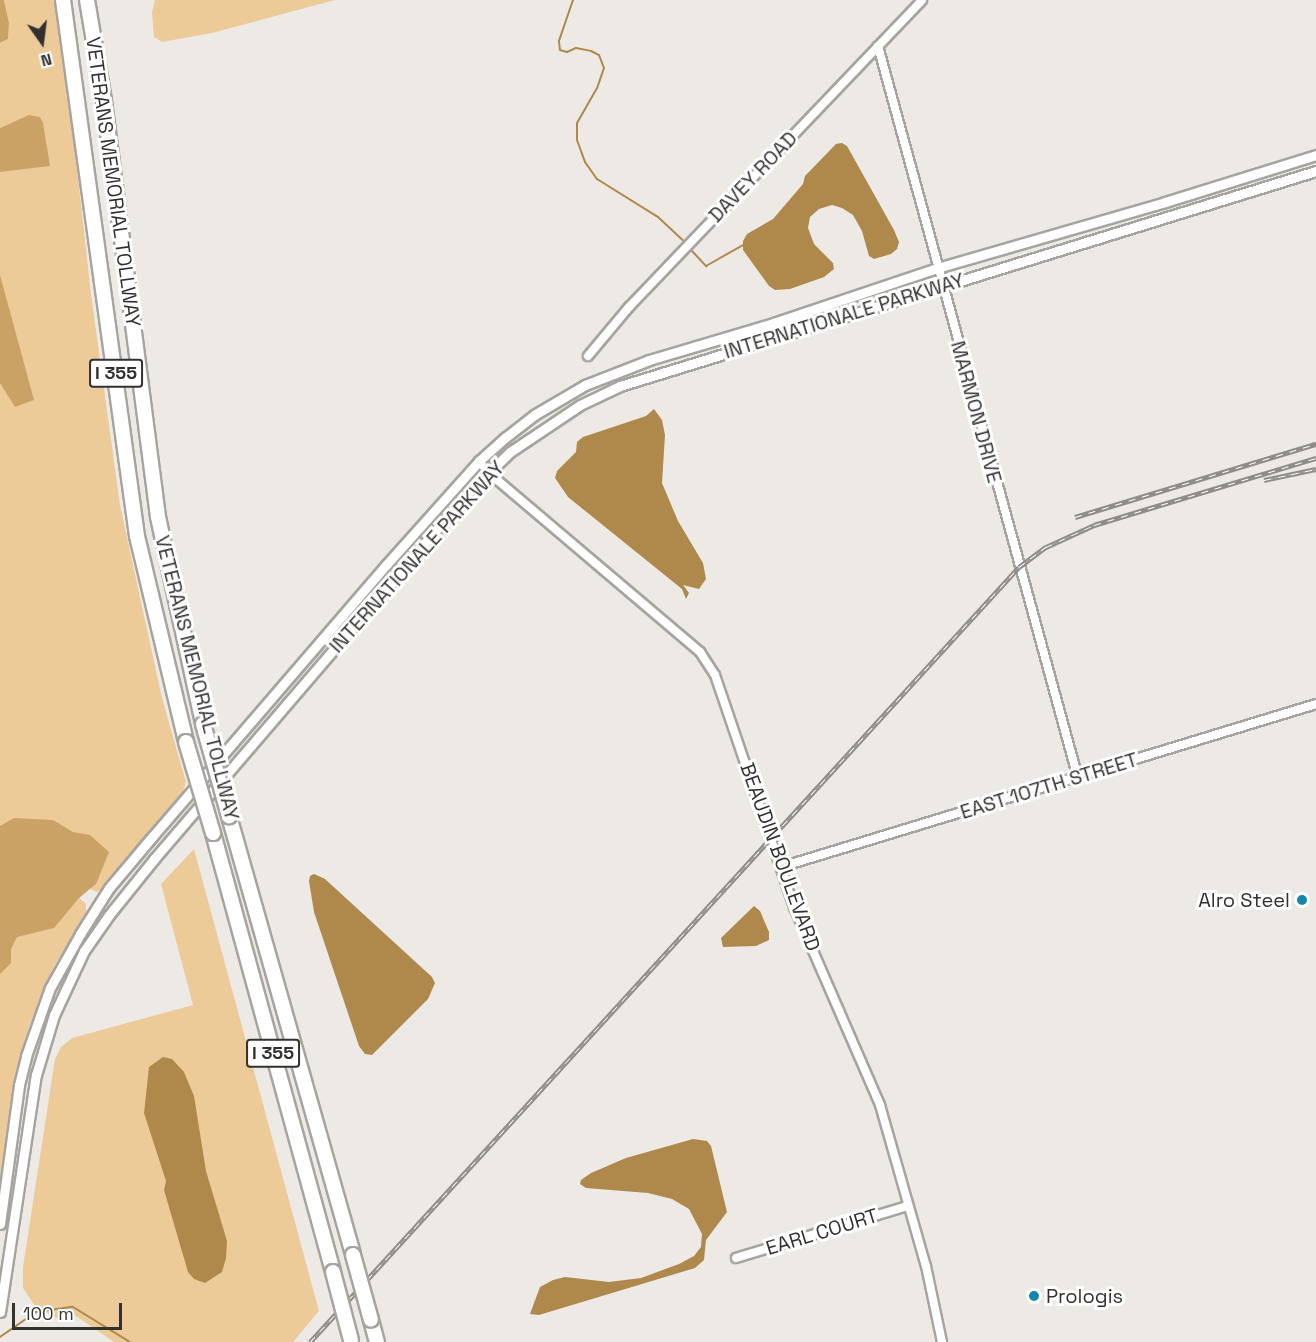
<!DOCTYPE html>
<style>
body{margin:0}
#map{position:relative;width:1316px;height:1342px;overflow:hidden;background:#edeae5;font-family:"Space Grotesk",sans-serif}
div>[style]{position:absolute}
.green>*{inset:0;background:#edcb99}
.forest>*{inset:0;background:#caa265}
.water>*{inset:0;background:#af884c}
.stream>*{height:2px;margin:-1px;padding:0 1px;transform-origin:1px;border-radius:1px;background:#af884c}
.roads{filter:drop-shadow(2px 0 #a7a49f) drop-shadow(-2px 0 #a7a49f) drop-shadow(0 2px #a7a49f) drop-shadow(0 -2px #a7a49f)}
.minor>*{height:8px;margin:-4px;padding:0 4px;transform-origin:4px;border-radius:4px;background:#fff}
.tertiary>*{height:9px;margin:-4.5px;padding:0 4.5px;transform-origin:4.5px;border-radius:4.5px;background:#fff}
.motorway>*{height:14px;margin:-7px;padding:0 7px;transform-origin:7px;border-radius:7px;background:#fff}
.rail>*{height:4.5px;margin-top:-2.25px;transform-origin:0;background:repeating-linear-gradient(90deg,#fff 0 7px,#8f8c89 0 14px);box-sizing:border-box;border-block:2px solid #8f8c89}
.bridges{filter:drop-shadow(2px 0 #a7a49f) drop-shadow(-2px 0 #a7a49f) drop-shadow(0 2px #a7a49f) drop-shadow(0 -2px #a7a49f)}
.motorway-bridge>*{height:14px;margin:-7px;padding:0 7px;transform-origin:7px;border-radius:7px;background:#fff}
.dots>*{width:16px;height:16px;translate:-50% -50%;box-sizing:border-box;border:3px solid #fff;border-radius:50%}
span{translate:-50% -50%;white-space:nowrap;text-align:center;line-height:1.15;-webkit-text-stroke:6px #fff;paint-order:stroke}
.shield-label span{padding:2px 4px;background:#fff;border:2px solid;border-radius:4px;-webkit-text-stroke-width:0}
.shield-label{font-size:18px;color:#33312f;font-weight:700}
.street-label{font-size:20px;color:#33312f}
.poi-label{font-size:20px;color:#33312f}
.right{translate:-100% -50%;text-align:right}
.left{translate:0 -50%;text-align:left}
.north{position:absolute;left:12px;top:12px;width:60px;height:60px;-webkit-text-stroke:4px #fff;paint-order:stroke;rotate:166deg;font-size:16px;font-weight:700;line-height:24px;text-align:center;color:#33312f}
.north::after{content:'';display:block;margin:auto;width:21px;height:27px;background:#33312f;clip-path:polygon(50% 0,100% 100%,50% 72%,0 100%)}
.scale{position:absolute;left:12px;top:1303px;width:110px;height:27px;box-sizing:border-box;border:3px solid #33312f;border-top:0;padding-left:8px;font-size:18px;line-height:21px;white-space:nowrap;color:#33312f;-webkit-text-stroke:4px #fff;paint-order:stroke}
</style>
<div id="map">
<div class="green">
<i style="clip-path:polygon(4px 0,58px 0,91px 294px,120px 505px,162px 698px,186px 782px,182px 795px,108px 885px,97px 892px,90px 889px,96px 884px,75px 894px,86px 904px,86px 914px,54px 966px,29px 1027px,13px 1089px,0 1181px,0 172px,50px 165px,11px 123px,0 128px,0 43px,8px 39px,9px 23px)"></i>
<i style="clip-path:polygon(335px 0,212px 33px,162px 42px,154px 37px,152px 13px,155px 0)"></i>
<i style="clip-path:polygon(194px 849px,319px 1311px,293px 1342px,114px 1342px,76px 1316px,56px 1318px,35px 1306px,23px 1288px,23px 1267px,55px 1059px,61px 1047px,72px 1038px,193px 1005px,161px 884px)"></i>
</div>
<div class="forest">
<i style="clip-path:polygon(0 0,4px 0,9px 23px,8px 39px,0 43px)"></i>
<i style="clip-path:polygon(29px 115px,40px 117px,43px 123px,50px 166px,0 172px,0 128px)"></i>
<i style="clip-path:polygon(0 275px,34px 400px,15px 407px,0 383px)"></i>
<i style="clip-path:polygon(14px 818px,53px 820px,73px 832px,90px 835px,109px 852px,96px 884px,79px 898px,54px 928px,17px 937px,11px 949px,11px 963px,0 974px,0 826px)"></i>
</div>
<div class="water">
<i style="clip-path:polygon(842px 143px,847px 146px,894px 230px,899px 242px,897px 249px,891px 254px,874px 259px,869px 256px,862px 231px,853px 215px,842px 208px,832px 205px,819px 209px,810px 217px,808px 228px,814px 244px,833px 263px,834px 269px,824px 277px,790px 289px,775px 290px,769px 286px,743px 250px,743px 241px,747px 234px,773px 219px,803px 184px,805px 176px,836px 144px)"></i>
<i style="clip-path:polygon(654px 409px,662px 420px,665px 435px,662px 483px,678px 521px,703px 563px,706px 579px,699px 589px,683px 585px,689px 593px,686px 599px,682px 589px,568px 497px,555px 478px,557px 471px,576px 452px,577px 442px,583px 437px,646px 416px)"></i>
<i style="clip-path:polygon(314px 874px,325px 879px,432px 977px,435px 983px,428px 999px,372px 1055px,365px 1054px,359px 1046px,314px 912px,309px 881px,310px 876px)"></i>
<i style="clip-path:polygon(754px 906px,760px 911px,769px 932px,769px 940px,756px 946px,723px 947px,721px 938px)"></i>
<i style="clip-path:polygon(163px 1057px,172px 1059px,184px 1072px,194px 1096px,206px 1171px,227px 1241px,226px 1258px,222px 1272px,205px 1283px,194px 1279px,188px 1272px,164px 1190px,166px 1181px,144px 1113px,149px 1067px)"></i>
<i style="clip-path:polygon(693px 1139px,707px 1141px,711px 1146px,727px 1212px,706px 1240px,704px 1260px,695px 1268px,539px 1315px,530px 1314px,540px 1287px,553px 1280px,565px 1277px,609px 1282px,641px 1278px,679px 1264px,694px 1256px,701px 1247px,702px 1234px,689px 1209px,672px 1199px,648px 1193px,586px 1188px,580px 1184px,581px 1180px,591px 1173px,626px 1158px)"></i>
</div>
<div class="stream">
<i style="left:573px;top:0;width:43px;rotate:108.9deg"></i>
<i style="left:559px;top:41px;width:9px;rotate:84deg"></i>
<i style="left:560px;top:50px;width:7px;rotate:16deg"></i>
<i style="left:567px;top:52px;width:10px;rotate:-24deg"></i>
<i style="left:576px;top:48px;width:15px;rotate:11deg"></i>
<i style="left:591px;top:51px;width:9px;rotate:27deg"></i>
<i style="left:599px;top:55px;width:14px;rotate:69deg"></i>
<i style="left:604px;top:68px;width:21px;rotate:109deg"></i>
<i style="left:597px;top:88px;width:40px;rotate:119.7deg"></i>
<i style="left:577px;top:123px;width:17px;rotate:90deg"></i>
<i style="left:577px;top:140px;width:23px;rotate:70deg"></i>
<i style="left:585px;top:162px;width:21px;rotate:55deg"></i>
<i style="left:597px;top:179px;width:72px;rotate:31.9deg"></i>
<i style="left:658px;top:217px;width:34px;rotate:43deg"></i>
<i style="left:692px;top:251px;width:21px;rotate:47deg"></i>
<i style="left:706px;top:266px;width:43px;rotate:-29.6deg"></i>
<i style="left:0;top:1337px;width:44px;rotate:-34.8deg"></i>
<i style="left:36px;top:1312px;width:37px;rotate:-8deg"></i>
<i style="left:73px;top:1307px;width:67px;rotate:31.6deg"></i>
</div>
<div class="roads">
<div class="minor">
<i style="left:878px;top:46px;width:759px;rotate:74.72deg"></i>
<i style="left:588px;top:356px;width:64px;rotate:-50.1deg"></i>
<i style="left:629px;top:307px;width:424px;rotate:-46.3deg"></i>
<i style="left:479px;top:461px;width:16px;rotate:50deg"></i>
<i style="left:489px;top:473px;width:277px;rotate:40.3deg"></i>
<i style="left:700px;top:652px;width:27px;rotate:57deg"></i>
<i style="left:715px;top:675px;width:245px;rotate:71.2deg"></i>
<i style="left:794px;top:907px;width:216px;rotate:66.5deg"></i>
<i style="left:880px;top:1105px;width:167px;rotate:74.1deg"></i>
<i style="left:926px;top:1266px;width:78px;rotate:78.1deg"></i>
<i style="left:781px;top:867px;width:559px;rotate:-16.94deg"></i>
<i style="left:736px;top:1258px;width:179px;rotate:-16.9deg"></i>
</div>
<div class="tertiary">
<i style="left:0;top:1224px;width:140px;rotate:-82.2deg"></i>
<i style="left:19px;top:1085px;width:30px;rotate:-76deg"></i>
<i style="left:26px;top:1056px;width:72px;rotate:-70.6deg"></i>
<i style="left:50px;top:988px;width:62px;rotate:-60.9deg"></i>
<i style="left:80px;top:934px;width:54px;rotate:-57.8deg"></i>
<i style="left:109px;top:888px;width:67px;rotate:-49.9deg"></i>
<i style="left:152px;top:837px;width:359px;rotate:-49.3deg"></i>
<i style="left:386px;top:565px;width:140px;rotate:-48.2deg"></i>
<i style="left:479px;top:461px;width:36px;rotate:-42deg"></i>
<i style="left:506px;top:437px;width:36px;rotate:-38deg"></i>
<i style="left:534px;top:415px;width:59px;rotate:-30.5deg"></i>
<i style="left:585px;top:385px;width:69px;rotate:-21.3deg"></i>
<i style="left:649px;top:360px;width:120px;rotate:-16.5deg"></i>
<i style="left:764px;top:326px;width:182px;rotate:-18.5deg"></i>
<i style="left:937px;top:268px;width:237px;rotate:-16.1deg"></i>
<i style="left:1165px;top:202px;width:158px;rotate:-17.3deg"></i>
<i style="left:0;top:1312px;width:240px;rotate:-81.4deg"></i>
<i style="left:36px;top:1075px;width:63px;rotate:-73.3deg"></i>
<i style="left:54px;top:1015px;width:71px;rotate:-64.9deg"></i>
<i style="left:84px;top:951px;width:44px;rotate:-55.2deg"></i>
<i style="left:109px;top:915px;width:72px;rotate:-51.2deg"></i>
<i style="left:154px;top:859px;width:477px;rotate:-49.4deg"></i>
<i style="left:464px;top:497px;width:64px;rotate:-44.4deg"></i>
<i style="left:510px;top:452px;width:84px;rotate:-33.9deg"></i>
<i style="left:580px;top:405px;width:44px;rotate:-25.4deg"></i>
<i style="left:620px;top:386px;width:728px;rotate:-17.17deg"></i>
</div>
<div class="motorway">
<i style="left:63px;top:0;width:541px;rotate:82.14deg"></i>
<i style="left:137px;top:536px;width:212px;rotate:76.6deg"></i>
<i style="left:87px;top:0;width:102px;rotate:80.4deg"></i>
<i style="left:104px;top:101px;width:419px;rotate:82.6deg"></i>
<i style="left:158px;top:517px;width:212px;rotate:77.7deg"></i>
<i style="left:229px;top:816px;width:456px;rotate:74.2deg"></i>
<i style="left:213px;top:833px;width:455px;rotate:74.7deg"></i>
<i style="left:371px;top:1320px;width:23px;rotate:75deg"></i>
</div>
</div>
<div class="rail">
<i style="left:1264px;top:480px;width:53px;rotate:-11.9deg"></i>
<i style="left:1075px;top:517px;width:252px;rotate:-16.9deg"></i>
<i style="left:310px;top:1342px;width:1050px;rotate:-47.55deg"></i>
<i style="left:1019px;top:567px;width:34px;rotate:-37deg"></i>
<i style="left:1046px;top:547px;width:53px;rotate:-24.6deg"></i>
<i style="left:1094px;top:525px;width:232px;rotate:-16.8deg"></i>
</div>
<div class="bridges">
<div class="motorway-bridge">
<i style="left:203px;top:724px;width:96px;rotate:74.2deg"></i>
<i style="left:186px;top:742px;width:95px;rotate:73.5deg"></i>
<i style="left:353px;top:1255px;width:67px;rotate:74.5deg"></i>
<i style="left:333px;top:1272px;width:70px;rotate:75.2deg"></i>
</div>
</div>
<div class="dots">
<i style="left:1302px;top:900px;background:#1286ab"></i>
<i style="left:1034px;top:1296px;background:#1286ab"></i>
</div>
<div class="shield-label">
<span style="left:116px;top:373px">I 355</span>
<span style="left:273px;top:1053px">I 355</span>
</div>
<div class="street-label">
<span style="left:753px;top:177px;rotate:-46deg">DAVEY ROAD</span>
<span style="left:113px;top:182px;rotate:82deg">VETERANS MEMORIAL TOLLWAY</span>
<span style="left:844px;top:316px;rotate:-17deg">INTERNATIONALE PARKWAY</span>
<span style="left:976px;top:412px;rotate:75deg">MARMON DRIVE</span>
<span style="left:417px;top:557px;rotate:-48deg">INTERNATIONALE PARKWAY</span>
<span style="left:197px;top:678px;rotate:76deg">VETERANS MEMORIAL TOLLWAY</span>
<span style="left:1049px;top:786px;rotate:-17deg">EAST 107TH STREET</span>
<span style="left:780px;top:857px;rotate:70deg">BEAUDIN BOULEVARD</span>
<span style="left:822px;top:1232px;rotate:-17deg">EARL COURT</span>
</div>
<div class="poi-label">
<span class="right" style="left:1290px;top:900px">Alro Steel</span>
<span class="left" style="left:1046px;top:1296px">Prologis</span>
</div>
<div class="north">N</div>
<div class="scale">100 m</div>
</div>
